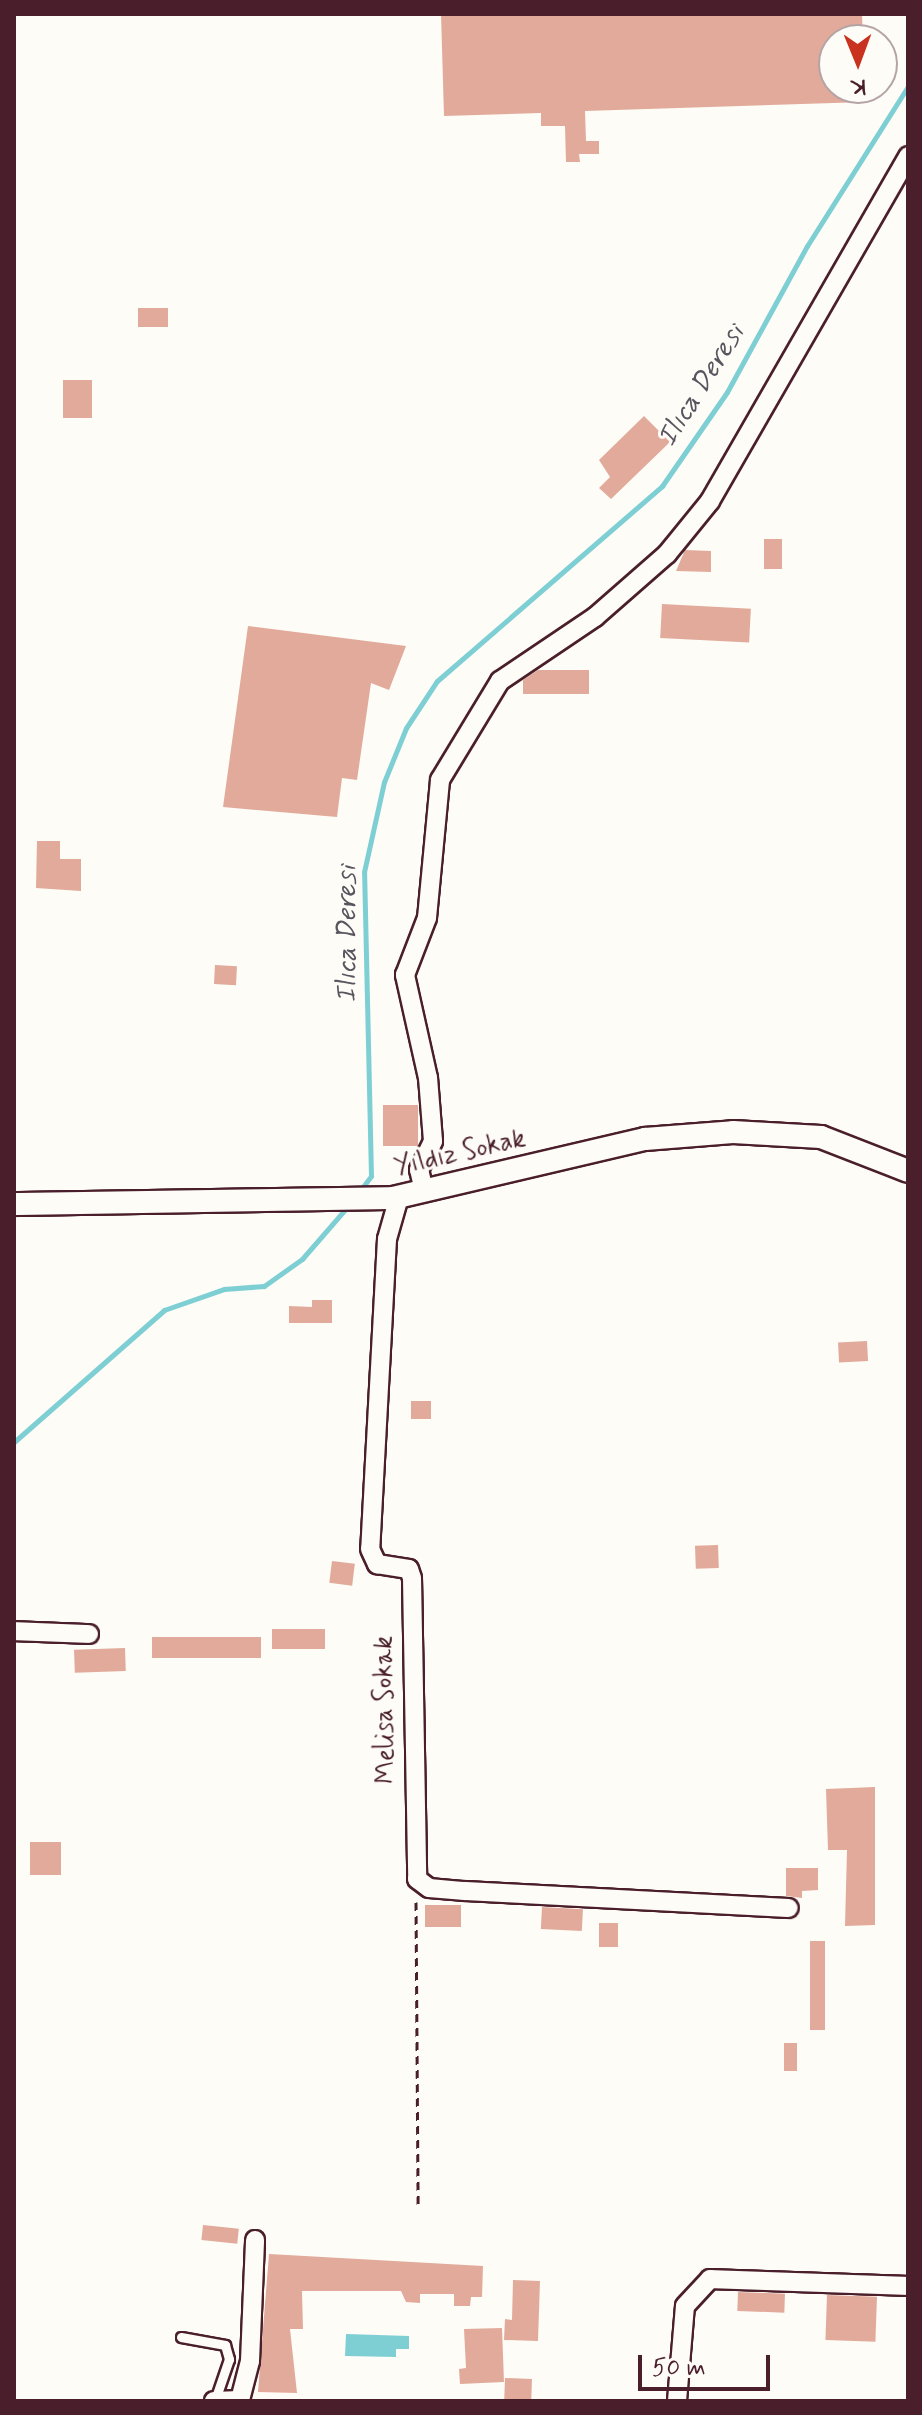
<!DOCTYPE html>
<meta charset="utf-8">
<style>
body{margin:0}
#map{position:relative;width:922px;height:2415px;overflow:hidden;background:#fdfcf7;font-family:Mynerve,sans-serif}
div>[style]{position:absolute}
.water>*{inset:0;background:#7ecfd4}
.stream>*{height:5px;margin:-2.5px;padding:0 2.5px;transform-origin:2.5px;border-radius:2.5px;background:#7ecfd4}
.building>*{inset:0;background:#e2aa9a;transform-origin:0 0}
.path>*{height:3px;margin-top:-1.5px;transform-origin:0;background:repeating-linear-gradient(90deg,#4a1f2b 0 8px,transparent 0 14px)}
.roads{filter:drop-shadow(2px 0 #4a1f2b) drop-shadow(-2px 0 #4a1f2b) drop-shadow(0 2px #4a1f2b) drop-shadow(0 -2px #4a1f2b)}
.service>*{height:9px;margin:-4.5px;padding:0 4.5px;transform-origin:4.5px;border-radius:4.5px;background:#fdfcf7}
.minor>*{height:18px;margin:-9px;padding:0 9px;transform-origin:9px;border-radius:9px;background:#fdfcf7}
.tertiary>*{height:22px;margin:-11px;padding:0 11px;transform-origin:11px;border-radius:11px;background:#fdfcf7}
span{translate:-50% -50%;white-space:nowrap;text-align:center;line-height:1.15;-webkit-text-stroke:6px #fdfcf7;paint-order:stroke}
.street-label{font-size:26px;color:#4a1f2b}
.water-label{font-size:28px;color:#5a545e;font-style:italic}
.frame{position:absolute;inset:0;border:16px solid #4a1f2b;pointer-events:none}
.north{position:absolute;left:818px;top:24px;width:80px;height:80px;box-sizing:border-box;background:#fdfcf7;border:2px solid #b5a4a5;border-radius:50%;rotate:179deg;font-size:22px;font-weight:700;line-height:32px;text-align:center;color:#4a1f2b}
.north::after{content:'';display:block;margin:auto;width:28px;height:36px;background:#c8321e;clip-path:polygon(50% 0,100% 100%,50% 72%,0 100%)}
.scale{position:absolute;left:638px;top:2355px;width:132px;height:36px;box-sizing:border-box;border:4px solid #4a1f2b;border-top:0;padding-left:10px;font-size:24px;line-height:28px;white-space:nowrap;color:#4a1f2b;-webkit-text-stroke:6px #fdfcf7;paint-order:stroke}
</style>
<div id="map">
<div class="water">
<i style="clip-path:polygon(346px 2334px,409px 2336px,409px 2349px,396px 2349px,396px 2357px,345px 2356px)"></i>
</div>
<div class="stream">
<i style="left:359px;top:1192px;width:20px;rotate:-53deg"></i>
<i style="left:371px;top:1176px;width:304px;rotate:-91.3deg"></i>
<i style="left:364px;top:872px;width:92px;rotate:-77.5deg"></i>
<i style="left:384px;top:782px;width:58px;rotate:-67.8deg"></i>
<i style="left:406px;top:728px;width:56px;rotate:-56.6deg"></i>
<i style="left:437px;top:681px;width:298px;rotate:-40.9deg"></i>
<i style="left:662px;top:486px;width:114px;rotate:-55.3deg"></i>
<i style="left:727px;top:392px;width:166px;rotate:-61.3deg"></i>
<i style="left:807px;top:246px;width:189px;rotate:-57.7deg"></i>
<i style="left:14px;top:1442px;width:200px;rotate:-41.3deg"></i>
<i style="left:164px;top:1310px;width:64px;rotate:-19.3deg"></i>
<i style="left:224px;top:1289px;width:40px;rotate:-4.3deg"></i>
<i style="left:264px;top:1286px;width:47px;rotate:-35.4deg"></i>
<i style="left:302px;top:1259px;width:70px;rotate:-49deg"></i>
</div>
<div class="building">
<i style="clip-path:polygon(441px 14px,862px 14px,863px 40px,834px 40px,834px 88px,865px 88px,865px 102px,585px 111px,586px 141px,599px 141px,599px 154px,579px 154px,580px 162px,566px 162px,565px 126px,541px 126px,541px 113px,444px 116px)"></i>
<i style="left:138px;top:308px;width:30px;height:19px"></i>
<i style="left:63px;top:380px;width:29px;height:38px"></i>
<i style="clip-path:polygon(644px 416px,670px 442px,611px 499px,599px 488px,610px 477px,599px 460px)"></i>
<i style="left:764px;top:539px;width:18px;height:30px"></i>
<i style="clip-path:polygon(685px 550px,711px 551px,711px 572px,676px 571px)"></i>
<i style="left:662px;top:604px;width:89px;height:34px;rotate:3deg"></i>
<i style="clip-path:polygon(248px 626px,406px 646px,389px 690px,371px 683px,357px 780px,342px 778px,337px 817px,223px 807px)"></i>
<i style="clip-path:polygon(538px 670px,589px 670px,589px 694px,523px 694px,523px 680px)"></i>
<i style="clip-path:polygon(37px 841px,60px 841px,60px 859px,81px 859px,81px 891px,36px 888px)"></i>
<i style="left:215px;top:965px;width:22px;height:19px;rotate:3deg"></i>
<i style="left:383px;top:1105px;width:35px;height:41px"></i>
<i style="clip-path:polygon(312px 1300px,332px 1300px,332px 1323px,289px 1323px,289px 1306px,312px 1307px)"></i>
<i style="left:867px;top:1341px;width:20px;height:29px;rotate:87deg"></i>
<i style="left:411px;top:1401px;width:20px;height:18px"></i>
<i style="left:718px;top:1545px;width:23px;height:23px;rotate:88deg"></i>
<i style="left:332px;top:1561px;width:23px;height:22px;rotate:7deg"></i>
<i style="left:272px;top:1629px;width:53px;height:20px"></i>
<i style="left:261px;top:1637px;width:21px;height:109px;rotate:90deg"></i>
<i style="left:125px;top:1648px;width:23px;height:51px;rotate:88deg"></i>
<i style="clip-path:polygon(875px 1787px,875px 1925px,845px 1926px,847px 1850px,828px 1850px,826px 1789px)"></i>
<i style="left:30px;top:1842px;width:31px;height:33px"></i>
<i style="clip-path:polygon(786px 1868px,818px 1868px,818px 1890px,802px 1891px,802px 1898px,786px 1896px)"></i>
<i style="left:425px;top:1905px;width:36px;height:22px"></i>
<i style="left:542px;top:1907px;width:41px;height:22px;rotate:3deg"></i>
<i style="left:618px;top:1923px;width:24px;height:19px;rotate:90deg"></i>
<i style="left:810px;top:1941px;width:15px;height:89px"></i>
<i style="left:784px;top:2043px;width:13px;height:28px"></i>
<i style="left:203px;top:2225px;width:36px;height:15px;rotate:6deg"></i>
<i style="clip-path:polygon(269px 2254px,483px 2266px,482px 2297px,471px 2297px,470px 2306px,454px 2306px,454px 2294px,420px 2294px,420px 2303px,406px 2302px,401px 2291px,302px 2291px,303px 2329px,290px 2329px,297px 2393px,258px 2392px)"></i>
<i style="clip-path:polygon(513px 2280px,540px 2281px,538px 2341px,504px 2340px,505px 2319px,512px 2320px)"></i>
<i style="left:738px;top:2292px;width:47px;height:19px;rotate:2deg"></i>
<i style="left:827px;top:2295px;width:50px;height:45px;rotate:2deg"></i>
<i style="clip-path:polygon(502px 2328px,504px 2382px,460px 2384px,459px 2369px,466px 2368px,464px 2329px)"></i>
<i style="left:505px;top:2378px;width:27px;height:23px;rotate:2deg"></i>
</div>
<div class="path">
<i style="left:416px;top:1902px;width:306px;rotate:89.6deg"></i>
</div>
<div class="roads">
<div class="service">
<i style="left:181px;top:2337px;width:45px;rotate:10.3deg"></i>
<i style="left:225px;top:2345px;width:15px;rotate:74deg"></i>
<i style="left:229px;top:2359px;width:40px;rotate:108.9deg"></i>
</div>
<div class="minor">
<i style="left:424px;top:1191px;width:22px;rotate:-103deg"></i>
<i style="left:419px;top:1170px;width:32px;rotate:-64deg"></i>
<i style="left:433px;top:1141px;width:63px;rotate:-94.5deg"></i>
<i style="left:428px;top:1078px;width:106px;rotate:-102.6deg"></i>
<i style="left:405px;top:975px;width:61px;rotate:-68.9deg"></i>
<i style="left:427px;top:918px;width:139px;rotate:-84.6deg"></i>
<i style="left:440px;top:780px;width:116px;rotate:-58.8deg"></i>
<i style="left:500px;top:681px;width:115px;rotate:-34deg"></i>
<i style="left:595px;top:617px;width:96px;rotate:-41.2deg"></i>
<i style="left:667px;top:554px;width:68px;rotate:-50.9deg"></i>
<i style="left:710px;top:501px;width:398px;rotate:-60.1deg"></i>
<i style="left:399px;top:1197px;width:44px;rotate:105.9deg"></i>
<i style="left:387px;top:1239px;width:310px;rotate:93.1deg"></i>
<i style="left:370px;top:1549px;width:17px;rotate:65deg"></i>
<i style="left:377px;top:1564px;width:32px;rotate:9deg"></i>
<i style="left:409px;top:1569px;width:9px;rotate:72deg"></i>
<i style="left:412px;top:1578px;width:301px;rotate:89deg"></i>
<i style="left:417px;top:1879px;width:15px;rotate:37deg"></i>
<i style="left:429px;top:1888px;width:36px;rotate:5deg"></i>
<i style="left:465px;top:1891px;width:324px;rotate:3deg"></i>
<i style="left:14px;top:1631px;width:75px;rotate:2.3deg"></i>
<i style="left:214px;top:2401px;width:26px;rotate:-2deg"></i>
<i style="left:240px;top:2400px;width:40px;rotate:-75.6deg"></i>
<i style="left:250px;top:2361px;width:121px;rotate:-87.6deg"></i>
<i style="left:677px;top:2401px;width:95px;rotate:-85.2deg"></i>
<i style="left:685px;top:2306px;width:37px;rotate:-47deg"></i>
<i style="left:710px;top:2279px;width:198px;rotate:2deg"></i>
</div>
<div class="tertiary">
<i style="left:14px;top:1204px;width:379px;rotate:-0.9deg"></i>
<i style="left:393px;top:1198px;width:259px;rotate:-13.2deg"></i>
<i style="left:645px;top:1139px;width:88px;rotate:-4.5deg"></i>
<i style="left:733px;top:1132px;width:88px;rotate:3.3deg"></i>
<i style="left:821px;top:1137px;width:93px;rotate:21.3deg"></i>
</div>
</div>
<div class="street-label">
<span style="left:460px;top:1154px;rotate:-13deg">Yıldız Sokak</span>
<span style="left:386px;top:1710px;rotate:-91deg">Melisa Sokak</span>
</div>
<div class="water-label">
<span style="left:702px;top:386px;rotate:-58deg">Ilıca Deresi</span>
<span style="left:348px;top:934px;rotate:-90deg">Ilıca Deresi</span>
</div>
<div class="frame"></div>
<div class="north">K</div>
<div class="scale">50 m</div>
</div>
